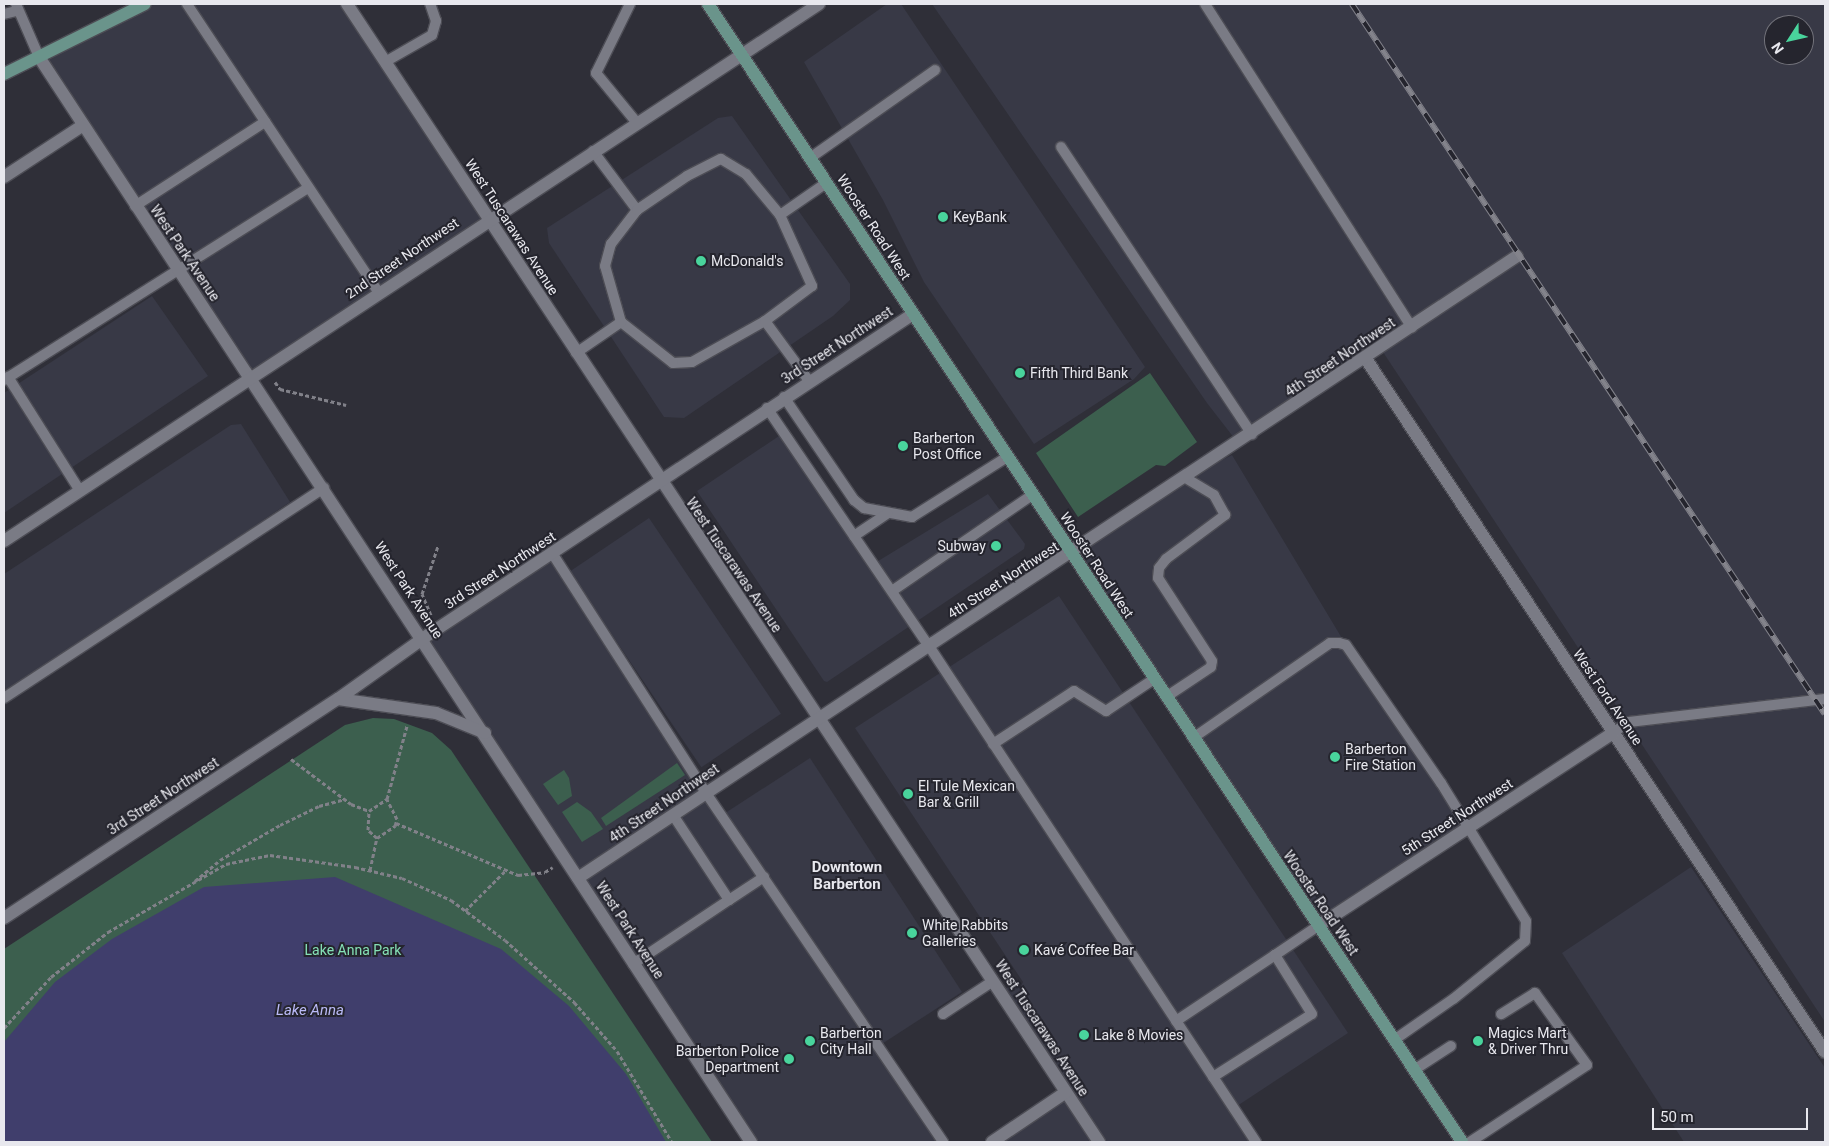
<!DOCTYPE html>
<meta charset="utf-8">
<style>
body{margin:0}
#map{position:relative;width:1829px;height:1146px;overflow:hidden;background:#2f2f38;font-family:Roboto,sans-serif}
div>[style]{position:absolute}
.built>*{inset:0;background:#383946;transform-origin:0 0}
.green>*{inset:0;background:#3c5f4e}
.water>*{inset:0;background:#403e6c}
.path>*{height:3px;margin-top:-1.5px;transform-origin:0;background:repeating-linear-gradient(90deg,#818189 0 4px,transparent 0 6.5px)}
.roads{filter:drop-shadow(1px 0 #4d4d55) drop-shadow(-1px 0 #4d4d55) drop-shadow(0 1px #4d4d55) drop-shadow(0 -1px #4d4d55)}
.service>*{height:10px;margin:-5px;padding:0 5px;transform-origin:5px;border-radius:5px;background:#7a7b85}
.minor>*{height:12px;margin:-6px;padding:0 6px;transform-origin:6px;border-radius:6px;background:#7a7b85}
.tertiary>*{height:12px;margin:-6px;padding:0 6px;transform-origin:6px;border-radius:6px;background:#7a7b85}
.secondary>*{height:12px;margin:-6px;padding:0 6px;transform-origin:6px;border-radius:6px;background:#6a948b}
.rail>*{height:5.5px;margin-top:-2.75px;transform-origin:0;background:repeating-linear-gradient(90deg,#25252e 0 11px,#83838b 0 22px);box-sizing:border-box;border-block:1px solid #83838b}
.dots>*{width:14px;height:14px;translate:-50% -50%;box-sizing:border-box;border:2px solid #25252e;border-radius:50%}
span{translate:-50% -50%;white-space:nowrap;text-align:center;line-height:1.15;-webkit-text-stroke:4px #25252e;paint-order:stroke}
.poi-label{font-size:14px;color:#e8e8ee}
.left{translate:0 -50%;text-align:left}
.right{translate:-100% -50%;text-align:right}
.street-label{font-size:14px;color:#e8e8ee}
.park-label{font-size:14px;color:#85e0b6}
.neighbourhood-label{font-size:15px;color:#e8e8ee;font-weight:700}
.water-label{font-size:15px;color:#babaf7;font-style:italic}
.frame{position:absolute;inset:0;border:5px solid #e8e8ee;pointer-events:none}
.north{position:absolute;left:1764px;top:15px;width:50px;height:50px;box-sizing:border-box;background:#25252e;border:1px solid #73737b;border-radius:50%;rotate:235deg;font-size:14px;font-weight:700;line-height:20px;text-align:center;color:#e8e8ee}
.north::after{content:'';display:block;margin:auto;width:18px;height:22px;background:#49d49c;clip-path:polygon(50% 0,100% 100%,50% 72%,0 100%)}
.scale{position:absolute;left:1652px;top:1108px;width:156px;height:22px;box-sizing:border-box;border:2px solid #e8e8ee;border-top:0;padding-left:6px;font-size:15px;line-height:18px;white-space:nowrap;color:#e8e8ee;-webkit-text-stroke:4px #25252e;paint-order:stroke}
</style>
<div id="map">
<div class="built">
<i style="clip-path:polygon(145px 4px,347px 4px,489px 219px,250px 377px,39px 57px)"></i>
<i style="clip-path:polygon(887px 4px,901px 4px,1145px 367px,1134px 379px,1034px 444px,924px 282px,883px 200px,804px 62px)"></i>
<i style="clip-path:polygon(evenodd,932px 4px,1825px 4px,1825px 1022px,1381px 349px,1238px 443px,1207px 403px,932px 4px,1774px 25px,1804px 25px,1804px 55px,1774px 55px,1774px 25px)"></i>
<i style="clip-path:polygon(732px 116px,850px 284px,850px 300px,833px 316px,684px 418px,664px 417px,549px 243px,547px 228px,718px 118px)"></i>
<i style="clip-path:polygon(152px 296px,208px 376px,4px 513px,4px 393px)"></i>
<i style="clip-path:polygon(241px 424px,290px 502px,4px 695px,4px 574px,231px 425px)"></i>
<i style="clip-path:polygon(779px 436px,870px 566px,988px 494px,1025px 544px,1024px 549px,827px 682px,824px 681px,697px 491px)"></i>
<i style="clip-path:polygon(1232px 455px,1346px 645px,1468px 828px,1318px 926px,1071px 554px,1186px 478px)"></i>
<i style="left:649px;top:518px;width:236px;height:96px;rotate:56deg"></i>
<i style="clip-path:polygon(552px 553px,943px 1142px,751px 1142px,423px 638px)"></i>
<i style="clip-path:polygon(1059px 596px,1348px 1033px,1234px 1108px,1256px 1142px,992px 1142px,1066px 1093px,998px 989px,1021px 986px,1023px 982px,855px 728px)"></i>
<i style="left:810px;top:758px;width:279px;height:102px;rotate:57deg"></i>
<i style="clip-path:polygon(1691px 867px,1825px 1068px,1825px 1142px,1684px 1142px,1562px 953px)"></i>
</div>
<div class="green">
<i style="clip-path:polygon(1150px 373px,1197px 442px,1165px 466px,1156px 465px,1078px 517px,1036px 453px)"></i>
<i style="clip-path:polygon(373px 718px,394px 719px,432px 733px,451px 750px,712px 1142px,4px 1142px,4px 949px,345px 725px)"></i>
<i style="clip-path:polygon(677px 763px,685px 775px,606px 826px,601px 818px)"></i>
<i style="clip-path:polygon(564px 770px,569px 778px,572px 796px,558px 805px,543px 784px)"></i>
<i style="clip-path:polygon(577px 802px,591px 812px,603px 829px,582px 842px,562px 812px)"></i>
</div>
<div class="water">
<i style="clip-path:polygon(335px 877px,501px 949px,569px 1006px,626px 1074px,666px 1142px,4px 1142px,4px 1042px,55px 982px,112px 939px,204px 887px)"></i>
</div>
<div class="path">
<i style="left:275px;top:382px;width:9px;rotate:54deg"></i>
<i style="left:280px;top:389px;width:68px;rotate:13.6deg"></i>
<i style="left:431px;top:615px;width:23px;rotate:-113deg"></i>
<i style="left:422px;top:594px;width:51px;rotate:-71.6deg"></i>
<i style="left:291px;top:759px;width:75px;rotate:36.9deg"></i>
<i style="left:351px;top:804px;width:19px;rotate:21deg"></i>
<i style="left:396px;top:823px;width:133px;rotate:23.1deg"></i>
<i style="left:518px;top:875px;width:27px;rotate:-6deg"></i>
<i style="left:545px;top:872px;width:9px;rotate:-32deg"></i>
<i style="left:377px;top:838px;width:22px;rotate:-34deg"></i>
<i style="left:395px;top:826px;width:7px;rotate:-74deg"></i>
<i style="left:397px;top:819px;width:22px;rotate:-117deg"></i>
<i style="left:370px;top:870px;width:33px;rotate:-78deg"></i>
<i style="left:377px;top:838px;width:12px;rotate:-138deg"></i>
<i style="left:368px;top:830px;width:19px;rotate:-87deg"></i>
<i style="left:369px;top:811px;width:22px;rotate:-34deg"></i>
<i style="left:387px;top:799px;width:76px;rotate:-74.7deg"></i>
<i style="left:195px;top:881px;width:33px;rotate:-40deg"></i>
<i style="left:220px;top:860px;width:69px;rotate:-30.3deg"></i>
<i style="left:280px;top:825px;width:43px;rotate:-26deg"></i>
<i style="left:319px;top:806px;width:27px;rotate:-15deg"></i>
<i style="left:465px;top:911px;width:57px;rotate:-45deg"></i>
<i style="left:4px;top:1028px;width:69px;rotate:-47.3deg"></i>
<i style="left:51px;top:977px;width:73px;rotate:-38.3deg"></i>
<i style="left:108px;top:932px;width:136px;rotate:-30deg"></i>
<i style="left:226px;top:864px;width:45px;rotate:-11.6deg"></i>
<i style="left:270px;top:855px;width:86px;rotate:8deg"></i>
<i style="left:355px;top:867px;width:48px;rotate:13.2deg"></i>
<i style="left:402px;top:878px;width:54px;rotate:24.2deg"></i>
<i style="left:451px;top:900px;width:67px;rotate:36.5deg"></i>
<i style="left:505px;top:940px;width:93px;rotate:41.9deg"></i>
<i style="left:574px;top:1002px;width:65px;rotate:48.7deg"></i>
<i style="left:617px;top:1051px;width:106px;rotate:58.9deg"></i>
</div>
<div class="roads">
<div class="service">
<i style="left:16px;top:4px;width:58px;rotate:66.5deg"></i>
<i style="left:187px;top:4px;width:346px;rotate:56.4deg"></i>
<i style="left:630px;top:4px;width:77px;rotate:116.2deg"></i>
<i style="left:596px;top:73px;width:65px;rotate:50.6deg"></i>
<i style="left:1205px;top:4px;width:384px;rotate:57.4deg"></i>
<i style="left:4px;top:14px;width:12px;rotate:-14deg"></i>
<i style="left:385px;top:62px;width:54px;rotate:-29.9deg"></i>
<i style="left:432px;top:35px;width:15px;rotate:-74deg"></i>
<i style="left:436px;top:21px;width:18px;rotate:-109deg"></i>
<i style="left:1061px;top:147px;width:345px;rotate:56.4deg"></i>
<i style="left:593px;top:151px;width:74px;rotate:53.3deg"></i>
<i style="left:810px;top:158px;width:153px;rotate:-35.1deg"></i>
<i style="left:721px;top:159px;width:29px;rotate:31deg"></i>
<i style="left:746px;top:174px;width:53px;rotate:50.3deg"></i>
<i style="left:780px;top:215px;width:78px;rotate:65.7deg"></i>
<i style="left:812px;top:286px;width:59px;rotate:143.3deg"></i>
<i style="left:765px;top:321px;width:84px;rotate:150.7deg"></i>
<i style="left:692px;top:362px;width:19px;rotate:177deg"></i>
<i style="left:673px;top:363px;width:66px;rotate:-141.7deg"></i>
<i style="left:621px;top:322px;width:58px;rotate:-105.9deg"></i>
<i style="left:605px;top:266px;width:23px;rotate:-75deg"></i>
<i style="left:611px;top:244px;width:43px;rotate:-52.6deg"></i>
<i style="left:637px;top:210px;width:60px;rotate:-34.2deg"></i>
<i style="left:687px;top:176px;width:38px;rotate:-27deg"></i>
<i style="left:135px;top:206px;width:155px;rotate:-32.9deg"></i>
<i style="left:780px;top:215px;width:56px;rotate:-34.8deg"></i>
<i style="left:765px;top:321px;width:74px;rotate:53.7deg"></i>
<i style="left:576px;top:353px;width:55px;rotate:-34.6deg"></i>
<i style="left:8px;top:377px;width:135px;rotate:57.7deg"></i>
<i style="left:4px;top:380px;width:360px;rotate:-32.3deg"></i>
<i style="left:784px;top:397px;width:125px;rotate:55.8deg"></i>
<i style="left:854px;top:500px;width:13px;rotate:39deg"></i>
<i style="left:864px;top:508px;width:49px;rotate:10.6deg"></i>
<i style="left:912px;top:517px;width:112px;rotate:-32.3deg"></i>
<i style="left:767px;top:408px;width:288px;rotate:55.8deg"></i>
<i style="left:929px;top:646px;width:594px;rotate:56.6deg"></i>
<i style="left:854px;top:536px;width:40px;rotate:-34deg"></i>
<i style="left:552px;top:553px;width:285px;rotate:57.3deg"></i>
<i style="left:706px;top:793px;width:422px;rotate:55.8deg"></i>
<i style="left:892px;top:591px;width:170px;rotate:-34.4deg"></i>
<i style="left:1166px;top:697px;width:54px;rotate:-33.7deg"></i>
<i style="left:1211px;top:667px;width:6px;rotate:-81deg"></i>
<i style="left:1212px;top:661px;width:99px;rotate:-123deg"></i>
<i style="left:1158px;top:578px;width:10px;rotate:-84deg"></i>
<i style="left:1159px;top:568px;width:11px;rotate:-52deg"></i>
<i style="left:1166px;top:559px;width:74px;rotate:-36.7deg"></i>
<i style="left:1225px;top:515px;width:23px;rotate:-119deg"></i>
<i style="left:1214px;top:495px;width:33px;rotate:-149deg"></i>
<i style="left:4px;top:698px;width:383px;rotate:-33.3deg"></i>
<i style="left:1614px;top:732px;width:18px;rotate:-34deg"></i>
<i style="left:1629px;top:722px;width:197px;rotate:-6.7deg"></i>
<i style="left:1193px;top:738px;width:167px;rotate:-34.7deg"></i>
<i style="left:1330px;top:643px;width:9px"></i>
<i style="left:1339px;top:643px;width:7px;rotate:16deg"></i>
<i style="left:1346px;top:645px;width:168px;rotate:55.5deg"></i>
<i style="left:1441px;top:783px;width:162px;rotate:58.4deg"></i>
<i style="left:1526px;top:921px;width:20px;rotate:93deg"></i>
<i style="left:1525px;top:941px;width:92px;rotate:141.1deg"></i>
<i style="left:1453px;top:999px;width:72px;rotate:145.2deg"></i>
<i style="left:993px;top:744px;width:97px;rotate:-33.2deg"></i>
<i style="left:1074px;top:691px;width:38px;rotate:32deg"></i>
<i style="left:1106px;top:711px;width:58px;rotate:-33.7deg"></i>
<i style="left:729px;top:900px;width:42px;rotate:-33.3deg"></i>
<i style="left:633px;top:964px;width:115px;rotate:-33.7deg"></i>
<i style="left:729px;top:900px;width:102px;rotate:-123.4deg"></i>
<i style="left:943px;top:1014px;width:60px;rotate:-33.4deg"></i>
<i style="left:1176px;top:1021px;width:119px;rotate:-33.7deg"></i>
<i style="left:1414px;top:1070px;width:44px;rotate:-33deg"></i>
<i style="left:1213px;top:1077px;width:117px;rotate:-32.5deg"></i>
<i style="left:1312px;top:1014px;width:70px;rotate:-122.1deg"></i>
<i style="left:1275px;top:955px;width:52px;rotate:-34deg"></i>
<i style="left:1470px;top:1142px;width:140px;rotate:-33.3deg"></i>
<i style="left:1587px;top:1065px;width:89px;rotate:-125.8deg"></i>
<i style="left:1535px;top:993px;width:40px;rotate:148deg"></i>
</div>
<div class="minor">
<i style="left:347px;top:4px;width:1364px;rotate:56.54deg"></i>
<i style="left:39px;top:57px;width:1298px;rotate:56.73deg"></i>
<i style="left:4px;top:177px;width:93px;rotate:-33.2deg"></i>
<i style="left:1366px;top:359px;width:831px;rotate:56.48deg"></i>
<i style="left:338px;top:699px;width:99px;rotate:8.1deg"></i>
<i style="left:436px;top:713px;width:53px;rotate:22.2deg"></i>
<i style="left:578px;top:878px;width:1126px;rotate:-33.52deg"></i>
<i style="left:4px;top:918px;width:399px;rotate:-33.3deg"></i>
<i style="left:338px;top:699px;width:114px;rotate:-35.4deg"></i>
<i style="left:431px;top:633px;width:578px;rotate:-33.5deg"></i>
<i style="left:1318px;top:926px;width:354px;rotate:-33.2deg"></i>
<i style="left:992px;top:1142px;width:89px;rotate:-34deg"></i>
</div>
<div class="tertiary">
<i style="left:4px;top:541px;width:976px;rotate:-33.38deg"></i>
</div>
<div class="secondary">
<i style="left:708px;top:4px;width:1365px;rotate:56.47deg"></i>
<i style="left:4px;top:74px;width:157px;rotate:-26.4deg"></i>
</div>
</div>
<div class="rail">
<i style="left:1352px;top:4px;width:853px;rotate:56.33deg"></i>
</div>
<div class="dots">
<i style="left:943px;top:217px;background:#49d49c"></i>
<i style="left:701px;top:261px;background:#49d49c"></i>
<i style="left:1020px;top:373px;background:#49d49c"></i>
<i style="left:903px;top:446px;background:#49d49c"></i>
<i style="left:996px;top:546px;background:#49d49c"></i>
<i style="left:1335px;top:757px;background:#49d49c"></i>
<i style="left:908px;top:794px;background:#49d49c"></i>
<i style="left:912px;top:933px;background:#49d49c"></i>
<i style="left:1024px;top:950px;background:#49d49c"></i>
<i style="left:1084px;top:1035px;background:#49d49c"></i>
<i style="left:810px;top:1041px;background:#49d49c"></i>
<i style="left:1478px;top:1041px;background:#49d49c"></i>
<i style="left:789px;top:1059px;background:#49d49c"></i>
</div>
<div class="poi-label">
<span class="left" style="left:953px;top:217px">KeyBank</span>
<span class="left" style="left:711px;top:261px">McDonald's</span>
<span class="left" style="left:1030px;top:373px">Fifth Third Bank</span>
<span class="left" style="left:913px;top:446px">Barberton<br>Post Office</span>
<span class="right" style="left:986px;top:546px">Subway</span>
<span class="left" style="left:1345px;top:757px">Barberton<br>Fire Station</span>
<span class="left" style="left:918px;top:794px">El Tule Mexican<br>Bar &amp; Grill</span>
<span class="left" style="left:922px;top:933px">White Rabbits<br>Galleries</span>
<span class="left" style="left:1034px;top:950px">Kavé Coffee Bar</span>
<span class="left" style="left:820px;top:1041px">Barberton<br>City Hall</span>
<span class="left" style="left:1488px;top:1041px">Magics Mart<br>&amp; Driver Thru</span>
<span class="left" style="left:1094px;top:1035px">Lake 8 Movies</span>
<span class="right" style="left:779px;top:1059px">Barberton Police<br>Department</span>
</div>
<div class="street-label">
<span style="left:512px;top:227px;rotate:57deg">West Tuscarawas Avenue</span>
<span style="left:874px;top:227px;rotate:57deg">Wooster Road West</span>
<span style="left:185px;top:253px;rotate:56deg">West Park Avenue</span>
<span style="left:402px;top:258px;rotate:-34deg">2nd Street Northwest</span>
<span style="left:837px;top:345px;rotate:-33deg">3rd Street Northwest</span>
<span style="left:1340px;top:357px;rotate:-34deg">4th Street Northwest</span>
<span style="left:734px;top:565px;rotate:56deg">West Tuscarawas Avenue</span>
<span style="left:1097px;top:565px;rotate:57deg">Wooster Road West</span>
<span style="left:500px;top:570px;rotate:-33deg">3rd Street Northwest</span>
<span style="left:1003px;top:580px;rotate:-33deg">4th Street Northwest</span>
<span style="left:409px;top:590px;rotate:57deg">West Park Avenue</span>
<span style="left:1608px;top:697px;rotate:56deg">West Ford Avenue</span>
<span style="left:163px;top:796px;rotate:-33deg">3rd Street Northwest</span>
<span style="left:664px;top:803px;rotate:-34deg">4th Street Northwest</span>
<span style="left:1457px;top:817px;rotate:-33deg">5th Street Northwest</span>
<span style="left:1321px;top:903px;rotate:56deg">Wooster Road West</span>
<span style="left:630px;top:930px;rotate:57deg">West Park Avenue</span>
<span style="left:1042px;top:1028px;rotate:57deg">West Tuscarawas Avenue</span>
</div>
<div class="park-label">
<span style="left:353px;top:950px">Lake Anna Park</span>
</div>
<div class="neighbourhood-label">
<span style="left:847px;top:876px">Downtown<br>Barberton</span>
</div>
<div class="water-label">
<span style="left:310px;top:1011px">Lake Anna</span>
</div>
<div class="frame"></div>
<div class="north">N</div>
<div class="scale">50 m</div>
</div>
